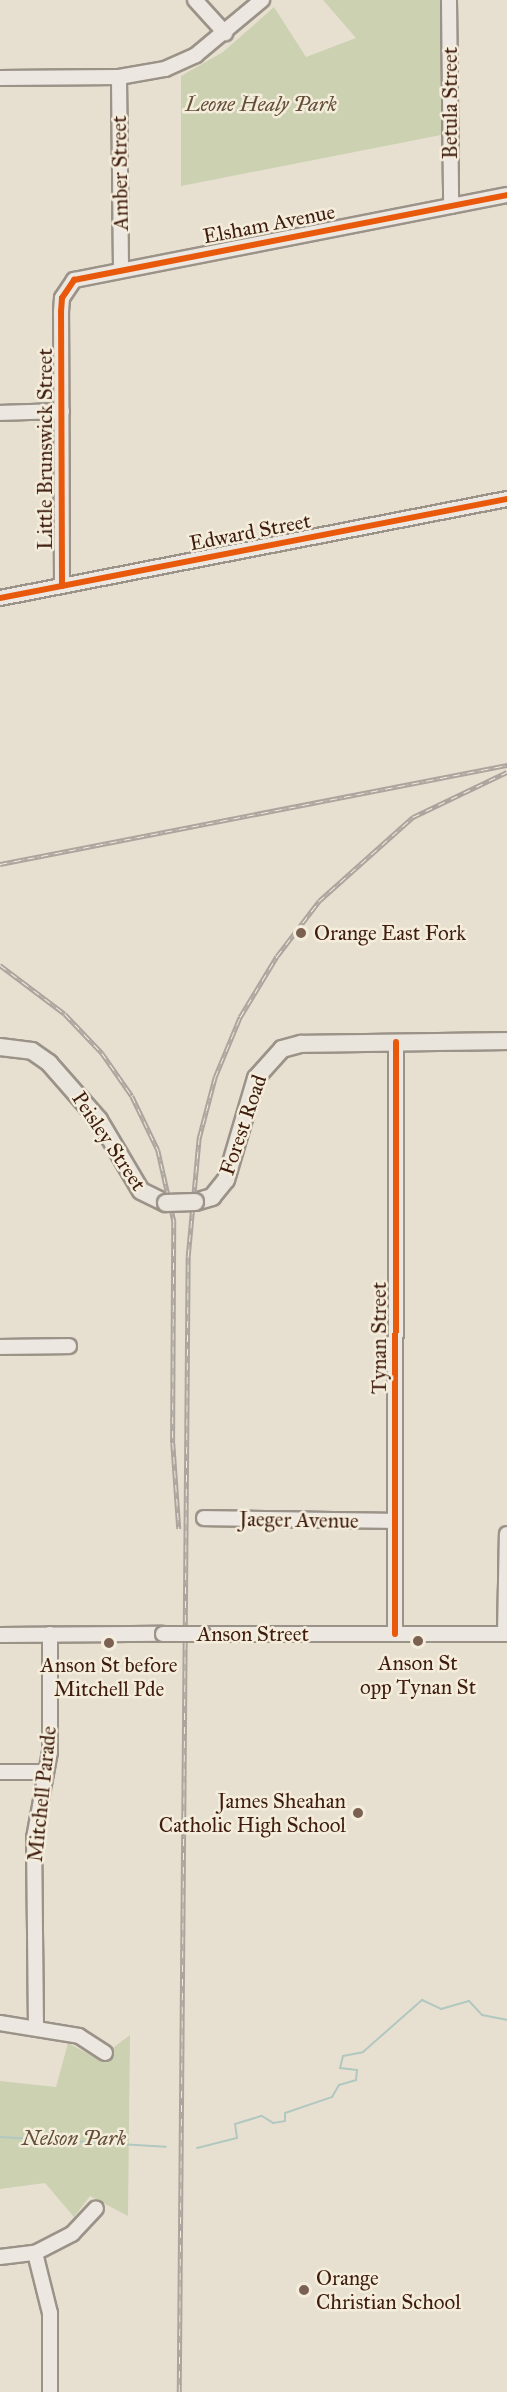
<!DOCTYPE html>
<style>
body{margin:0}
#map{position:relative;width:507px;height:2392px;overflow:hidden;background:#e7e0d1;font-family:"IM FELL Great Primer",serif}
div>[style]{position:absolute}
.green>*{inset:0;background:#ccd1b2}
.stream>*{height:2px;margin:-1px;padding:0 1px;transform-origin:1px;border-radius:1px;background:#b1c8c0}
.roads{filter:drop-shadow(2px 0 #9b9288) drop-shadow(-2px 0 #9b9288) drop-shadow(0 2px #9b9288) drop-shadow(0 -2px #9b9288)}
.minor>*{height:14px;margin:-7px;padding:0 7px;transform-origin:7px;border-radius:7px;background:#ece8e1}
.major>*{height:16px;margin:-8px;padding:0 8px;transform-origin:8px;border-radius:8px;background:#e9e4dc}
.rail>*{height:4.5px;margin-top:-2.25px;transform-origin:0;background:repeating-linear-gradient(90deg,#f5eddc 0 7px,#aca59e 0 14px);box-sizing:border-box;border-block:2px solid #aca59e}
.bridges{filter:drop-shadow(2px 0 #9b9288) drop-shadow(-2px 0 #9b9288) drop-shadow(0 2px #9b9288) drop-shadow(0 -2px #9b9288)}
.minor-bridge>*{height:14px;margin:-7px;padding:0 7px;transform-origin:7px;border-radius:7px;background:#ece8e1}
.major-bridge>*{height:16px;margin:-8px;padding:0 8px;transform-origin:8px;border-radius:8px;background:#e9e4dc}
.cycleway>*{height:6px;margin:-3px;padding:0 3px;transform-origin:3px;border-radius:3px;background:#e8590c}
.dots>*{width:16px;height:16px;translate:-50% -50%;box-sizing:border-box;border:3px solid #f5eddc;border-radius:50%}
span{translate:-50% -50%;white-space:nowrap;text-align:center;line-height:1.15;-webkit-text-stroke:5px #f5eddc;paint-order:stroke}
.street-label{font-size:21px;color:#3f1d0e}
.park-label{font-size:21px;color:#634f38;font-style:italic}
.poi-label{font-size:21px;color:#3f1d0e}
.left{translate:0 -50%;text-align:left}
.right{translate:-100% -50%;text-align:right}
</style>
<div id="map">
<div class="green">
<i style="clip-path:polygon(323px 0,441px 0,441px 135px,181px 186px,181px 76px,223px 52px,274px 7px,306px 57px,356px 38px)"></i>
<i style="clip-path:polygon(130px 2035px,128px 2216px,90px 2196px,74px 2217px,45px 2183px,0 2189px,0 2081px,56px 2087px,68px 2043px,98px 2059px)"></i>
</div>
<div class="stream">
<i style="left:0;top:2137px;width:166px;rotate:3.4deg"></i>
<i style="left:197px;top:2148px;width:41px;rotate:-14deg"></i>
<i style="left:237px;top:2138px;width:14px;rotate:-98deg"></i>
<i style="left:235px;top:2124px;width:28px;rotate:-17deg"></i>
<i style="left:262px;top:2116px;width:13px;rotate:32deg"></i>
<i style="left:273px;top:2123px;width:12px;rotate:-9deg"></i>
<i style="left:285px;top:2121px;width:8px;rotate:-90deg"></i>
<i style="left:285px;top:2113px;width:50px;rotate:-18.8deg"></i>
<i style="left:332px;top:2097px;width:14px;rotate:-60deg"></i>
<i style="left:339px;top:2085px;width:18px;rotate:-16deg"></i>
<i style="left:356px;top:2080px;width:10px;rotate:-84deg"></i>
<i style="left:357px;top:2070px;width:17px;rotate:-173deg"></i>
<i style="left:340px;top:2068px;width:12px;rotate:-76deg"></i>
<i style="left:343px;top:2056px;width:20px;rotate:-11deg"></i>
<i style="left:363px;top:2052px;width:79px;rotate:-41.4deg"></i>
<i style="left:422px;top:2000px;width:21px;rotate:25deg"></i>
<i style="left:441px;top:2009px;width:29px;rotate:-16deg"></i>
<i style="left:469px;top:2001px;width:19px;rotate:47deg"></i>
<i style="left:482px;top:2015px;width:25px;rotate:11deg"></i>
</div>
<div class="roads">
<div class="minor">
<i style="left:195px;top:0;width:45px;rotate:47.7deg"></i>
<i style="left:449px;top:0;width:206px;rotate:89.4deg"></i>
<i style="left:119px;top:77px;width:193px;rotate:89.4deg"></i>
<i style="left:0;top:78px;width:119px;rotate:-0.5deg"></i>
<i style="left:119px;top:77px;width:47px;rotate:-9.9deg"></i>
<i style="left:165px;top:69px;width:34px;rotate:-24deg"></i>
<i style="left:196px;top:55px;width:86px;rotate:-39.8deg"></i>
<i style="left:0;top:413px;width:62px;rotate:-1.8deg"></i>
<i style="left:62px;top:586px;width:274px;rotate:-90.2deg"></i>
<i style="left:61px;top:312px;width:14px;rotate:-86deg"></i>
<i style="left:62px;top:298px;width:22px;rotate:-56deg"></i>
<i style="left:74px;top:280px;width:441px;rotate:-11.1deg"></i>
<i style="left:0;top:598px;width:517px;rotate:-11.05deg"></i>
<i style="left:0;top:1347px;width:69px;rotate:-0.8deg"></i>
<i style="left:204px;top:1518px;width:190px;rotate:0.9deg"></i>
<i style="left:203px;top:1634px;width:304px"></i>
<i style="left:395px;top:1634px;width:592px;rotate:-89.9deg"></i>
<i style="left:505px;top:1634px;width:100px;rotate:-88.9deg"></i>
<i style="left:0;top:1635px;width:163px;rotate:-0.4deg"></i>
<i style="left:0;top:1772px;width:46px"></i>
<i style="left:0;top:2023px;width:80px;rotate:9.3deg"></i>
<i style="left:79px;top:2036px;width:31px;rotate:33deg"></i>
<i style="left:36px;top:2027px;width:189px;rotate:-90.6deg"></i>
<i style="left:34px;top:1838px;width:87px;rotate:-79.5deg"></i>
<i style="left:50px;top:1752px;width:118px;rotate:-90deg"></i>
<i style="left:35px;top:2253px;width:62px;rotate:76deg"></i>
<i style="left:50px;top:2313px;width:79px;rotate:90deg"></i>
<i style="left:0;top:2257px;width:35px;rotate:-7deg"></i>
<i style="left:35px;top:2253px;width:42px;rotate:-27.2deg"></i>
<i style="left:72px;top:2234px;width:35px;rotate:-47deg"></i>
</div>
<div class="major">
<i style="left:0;top:1047px;width:32px;rotate:7deg"></i>
<i style="left:32px;top:1051px;width:21px;rotate:35deg"></i>
<i style="left:49px;top:1063px;width:76px;rotate:48.7deg"></i>
<i style="left:99px;top:1120px;width:82px;rotate:59.4deg"></i>
<i style="left:141px;top:1191px;width:28px;rotate:26deg"></i>
<i style="left:195px;top:1202px;width:18px;rotate:-16deg"></i>
<i style="left:212px;top:1197px;width:22px;rotate:-51deg"></i>
<i style="left:226px;top:1180px;width:106px;rotate:-73.6deg"></i>
<i style="left:256px;top:1078px;width:39px;rotate:-48deg"></i>
<i style="left:282px;top:1049px;width:20px;rotate:-15deg"></i>
<i style="left:301px;top:1044px;width:206px;rotate:-0.8deg"></i>
</div>
</div>
<div class="rail">
<i style="left:0;top:864px;width:517px;rotate:-11.05deg"></i>
<i style="left:0;top:965px;width:81px;rotate:37deg"></i>
<i style="left:65px;top:1014px;width:54px;rotate:46.5deg"></i>
<i style="left:102px;top:1053px;width:52px;rotate:55.1deg"></i>
<i style="left:132px;top:1096px;width:60px;rotate:64.3deg"></i>
<i style="left:158px;top:1150px;width:73px;rotate:77.3deg"></i>
<i style="left:174px;top:1221px;width:222px;rotate:90.3deg"></i>
<i style="left:173px;top:1443px;width:86px;rotate:86deg"></i>
<i style="left:179px;top:2392px;width:1136px;rotate:-89.55deg"></i>
<i style="left:188px;top:1256px;width:119px;rotate:-84.7deg"></i>
<i style="left:199px;top:1138px;width:63px;rotate:-75.3deg"></i>
<i style="left:215px;top:1077px;width:65px;rotate:-67.4deg"></i>
<i style="left:240px;top:1017px;width:71px;rotate:-58.8deg"></i>
<i style="left:277px;top:956px;width:69px;rotate:-52.6deg"></i>
<i style="left:319px;top:901px;width:126px;rotate:-41.8deg"></i>
<i style="left:413px;top:817px;width:104px;rotate:-25.6deg"></i>
</div>
<div class="bridges">
<div class="minor-bridge">
<i style="left:163px;top:1634px;width:40px"></i>
</div>
<div class="major-bridge">
<i style="left:166px;top:1203px;width:29px;rotate:-2deg"></i>
</div>
</div>
<div class="cycleway">
<i style="left:62px;top:586px;width:274px;rotate:-90.2deg"></i>
<i style="left:61px;top:312px;width:14px;rotate:-86deg"></i>
<i style="left:62px;top:298px;width:22px;rotate:-56deg"></i>
<i style="left:74px;top:280px;width:441px;rotate:-11.1deg"></i>
<i style="left:0;top:598px;width:517px;rotate:-11.05deg"></i>
<i style="left:395px;top:1634px;width:592px;rotate:-89.9deg"></i>
</div>
<div class="dots">
<i style="left:301px;top:933px;background:#7a6152"></i>
<i style="left:418px;top:1641px;background:#7a6152"></i>
<i style="left:109px;top:1643px;background:#7a6152"></i>
<i style="left:358px;top:1813px;background:#7a6152"></i>
<i style="left:304px;top:2290px;background:#7a6152"></i>
</div>
<div class="street-label">
<span style="left:450px;top:103px;rotate:-90deg">Betula Street</span>
<span style="left:120px;top:173px;rotate:-91deg">Amber Street</span>
<span style="left:269px;top:224px;rotate:-11deg">Elsham Avenue</span>
<span style="left:45px;top:449px;rotate:-90deg">Little Brunswick Street</span>
<span style="left:250px;top:532px;rotate:-11deg">Edward Street</span>
<span style="left:243px;top:1125px;rotate:-71deg">Forest Road</span>
<span style="left:109px;top:1141px;rotate:56deg">Peisley Street</span>
<span style="left:379px;top:1338px;rotate:-90deg">Tynan Street</span>
<span style="left:299px;top:1520px;rotate:1deg">Jaeger Avenue</span>
<span style="left:253px;top:1634px">Anson Street</span>
<span style="left:42px;top:1794px;rotate:-84deg">Mitchell Parade</span>
</div>
<div class="park-label">
<span style="left:261px;top:104px">Leone Healy Park</span>
<span style="left:74px;top:2138px">Nelson Park</span>
</div>
<div class="poi-label">
<span class="left" style="left:314px;top:933px">Orange East Fork</span>
<span style="left:418px;top:1675px">Anson St<br>opp Tynan St</span>
<span style="left:109px;top:1677px">Anson St before<br>Mitchell Pde</span>
<span class="right" style="left:346px;top:1813px">James Sheahan<br>Catholic High School</span>
<span class="left" style="left:316px;top:2290px">Orange<br>Christian School</span>
</div>
</div>
